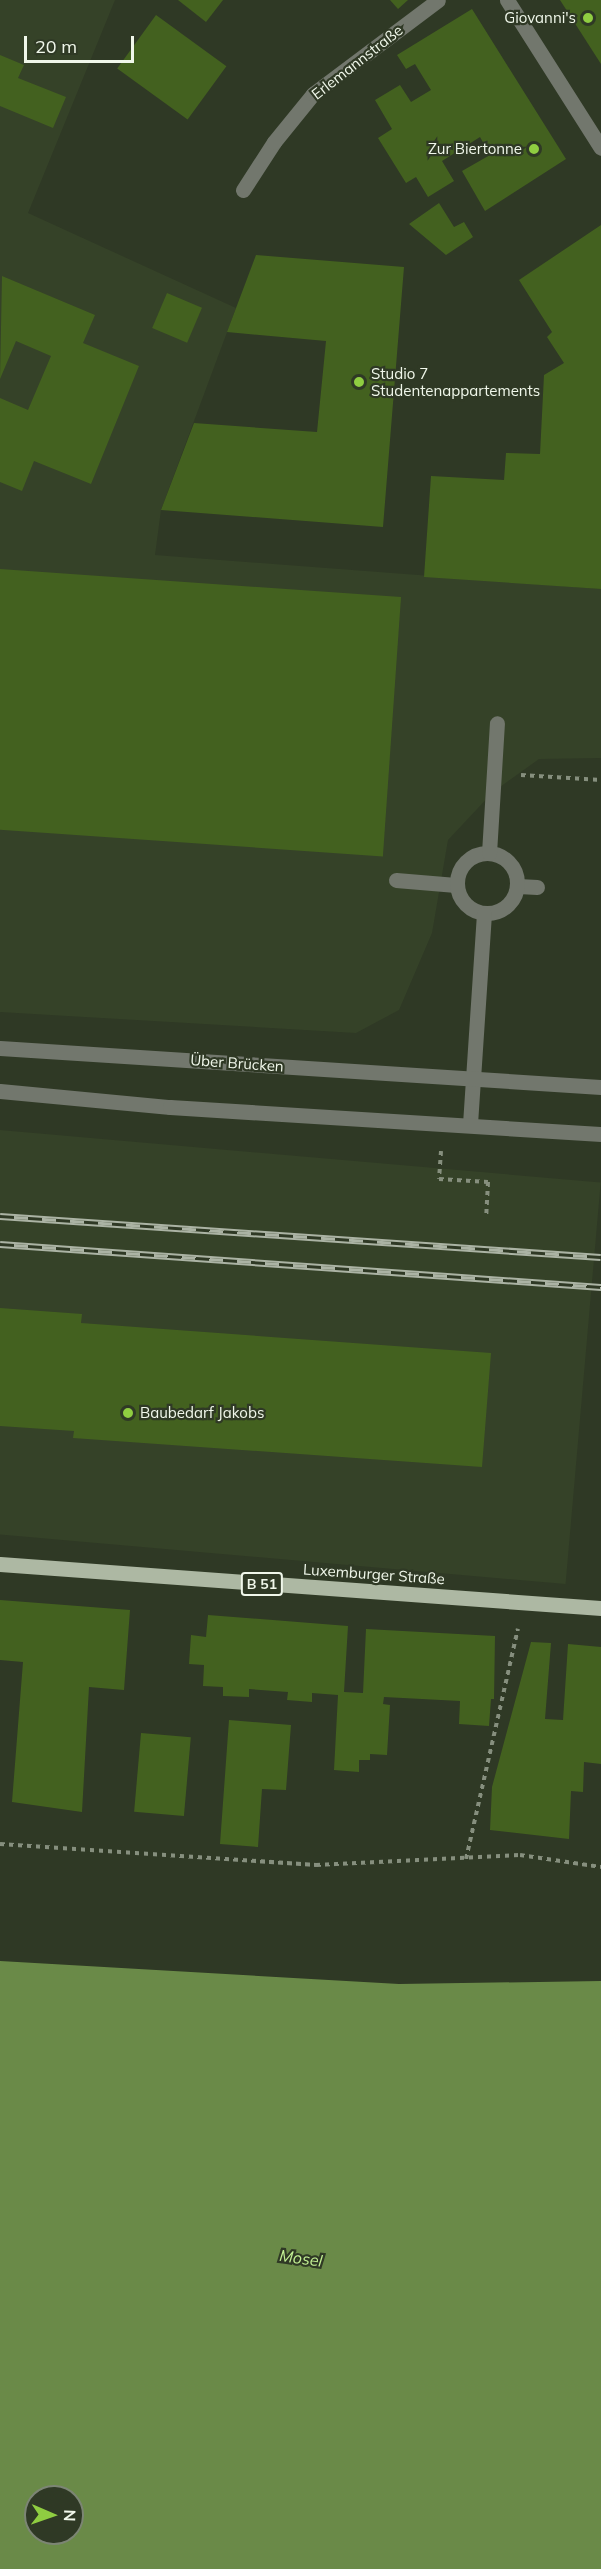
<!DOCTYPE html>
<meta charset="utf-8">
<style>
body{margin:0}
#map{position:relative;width:601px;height:2569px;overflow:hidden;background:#2f3925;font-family:Mulish,sans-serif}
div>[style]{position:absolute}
.built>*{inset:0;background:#354228;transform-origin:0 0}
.water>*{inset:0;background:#6a8a48}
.building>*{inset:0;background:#43611f;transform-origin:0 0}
.path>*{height:4px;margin-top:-2px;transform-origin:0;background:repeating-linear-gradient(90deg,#868f7e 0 4.5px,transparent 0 9px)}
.service>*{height:15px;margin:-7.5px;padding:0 7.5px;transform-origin:7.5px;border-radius:7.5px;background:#72776d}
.minor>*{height:15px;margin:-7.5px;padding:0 7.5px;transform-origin:7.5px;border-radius:7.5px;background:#72776d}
.minor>.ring{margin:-7.5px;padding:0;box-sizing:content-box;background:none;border:15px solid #72776d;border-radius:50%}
.tertiary>*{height:15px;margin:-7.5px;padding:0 7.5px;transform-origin:7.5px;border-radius:7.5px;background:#72776d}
.primary>*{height:15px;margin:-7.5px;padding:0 7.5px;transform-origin:7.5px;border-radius:7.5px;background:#adb8a3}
.rail>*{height:7px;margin-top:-3.5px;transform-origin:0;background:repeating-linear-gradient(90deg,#2f3925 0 14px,#abb3a4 0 28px);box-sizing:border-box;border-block:2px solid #abb3a4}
.dots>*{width:16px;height:16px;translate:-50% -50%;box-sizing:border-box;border:3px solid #2f3925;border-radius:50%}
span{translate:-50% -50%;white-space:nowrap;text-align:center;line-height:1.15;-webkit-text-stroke:4.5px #2f3925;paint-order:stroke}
.shield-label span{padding:2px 4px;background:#2f3925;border:2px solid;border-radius:4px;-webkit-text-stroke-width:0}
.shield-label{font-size:14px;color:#f0f7ea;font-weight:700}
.poi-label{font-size:15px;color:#f0f7ea}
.right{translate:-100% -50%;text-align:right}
.left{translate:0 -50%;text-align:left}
.street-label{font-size:15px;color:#f0f7ea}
.water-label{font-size:16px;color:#c4f295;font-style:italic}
.north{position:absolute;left:24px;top:2485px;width:60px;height:60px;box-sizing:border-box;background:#2f3925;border:2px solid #7c8574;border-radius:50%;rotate:92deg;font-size:16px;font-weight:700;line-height:24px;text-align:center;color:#f0f7ea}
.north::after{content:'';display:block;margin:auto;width:21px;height:27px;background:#8fcd41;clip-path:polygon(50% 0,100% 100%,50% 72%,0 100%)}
.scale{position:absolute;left:24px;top:36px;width:110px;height:27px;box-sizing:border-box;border:3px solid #f0f7ea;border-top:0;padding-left:8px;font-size:18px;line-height:21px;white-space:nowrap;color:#f0f7ea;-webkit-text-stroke:4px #2f3925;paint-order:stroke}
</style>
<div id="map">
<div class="built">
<i style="clip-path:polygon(0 0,115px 0,28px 213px,236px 308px,161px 510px,155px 555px,601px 589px,601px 758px,539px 759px,493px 792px,448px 840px,432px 933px,399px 1010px,356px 1033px,0 1012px)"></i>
<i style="left:0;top:1130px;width:603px;height:403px;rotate:5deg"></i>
</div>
<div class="water">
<i style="clip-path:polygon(evenodd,0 1961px,399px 1984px,601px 1981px,601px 2569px,0 2569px,0 1961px,36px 2497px,72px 2497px,72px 2533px,36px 2533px,36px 2497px)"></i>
</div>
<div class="building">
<i style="clip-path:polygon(178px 0,223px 0,206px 22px)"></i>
<i style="clip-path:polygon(390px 0,408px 0,398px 9px)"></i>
<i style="clip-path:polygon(560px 0,601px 0,601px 64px,592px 50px)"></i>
<i style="clip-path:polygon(472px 9px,566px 159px,485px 211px,462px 171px,490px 155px,480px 137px,442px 161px,454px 181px,428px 197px,416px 177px,406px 183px,378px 138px,392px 129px,375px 100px,400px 85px,411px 102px,431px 90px,415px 64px,406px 69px,397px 55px)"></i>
<i style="left:156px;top:15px;width:87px;height:66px;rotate:36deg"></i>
<i style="clip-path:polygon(0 55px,24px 65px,18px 78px,66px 97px,53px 128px,0 106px)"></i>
<i style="clip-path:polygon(439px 203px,454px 227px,464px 222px,473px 237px,446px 255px,409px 224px)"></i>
<i style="clip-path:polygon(601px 225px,601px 589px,424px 577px,431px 476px,504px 480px,506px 453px,540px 454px,544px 375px,564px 363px,547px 337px,552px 332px,519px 280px)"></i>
<i style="clip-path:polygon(256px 255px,404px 267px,383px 527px,161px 510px,194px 423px,317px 432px,326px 341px,227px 332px)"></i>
<i style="clip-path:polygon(2px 276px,95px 315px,83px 343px,139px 366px,91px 484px,34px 461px,22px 491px,0 482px,0 398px,28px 410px,51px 356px,16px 341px,0 379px)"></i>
<i style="left:167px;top:293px;width:38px;height:38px;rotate:23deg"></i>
<i style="left:0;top:569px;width:402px;height:260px;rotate:4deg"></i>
<i style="clip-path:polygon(0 1308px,82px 1314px,81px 1323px,491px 1353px,482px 1467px,73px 1438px,74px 1431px,0 1426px)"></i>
<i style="clip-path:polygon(0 1600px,130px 1610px,124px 1690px,89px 1687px,82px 1812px,12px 1802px,23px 1662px,0 1660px)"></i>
<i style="clip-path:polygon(208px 1615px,348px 1626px,344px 1692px,363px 1693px,366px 1629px,495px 1636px,494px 1699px,491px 1699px,489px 1726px,459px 1724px,460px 1701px,384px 1697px,383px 1704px,390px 1705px,387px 1755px,370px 1754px,370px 1760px,359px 1760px,359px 1772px,334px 1770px,338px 1695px,312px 1693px,312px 1702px,287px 1700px,288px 1692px,249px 1689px,249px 1697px,223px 1696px,223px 1687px,203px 1686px,204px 1665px,189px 1664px,191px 1635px,206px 1637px)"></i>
<i style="clip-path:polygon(531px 1642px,551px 1643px,545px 1719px,563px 1720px,568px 1644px,601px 1647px,601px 1764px,584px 1762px,583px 1792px,571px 1791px,569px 1839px,490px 1830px,492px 1787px)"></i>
<i style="clip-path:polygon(229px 1720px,291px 1725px,286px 1790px,262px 1789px,258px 1847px,220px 1844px)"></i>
<i style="left:141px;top:1733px;width:50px;height:79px;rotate:5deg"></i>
</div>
<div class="path">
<i style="left:521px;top:775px;width:80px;rotate:3.6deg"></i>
<i style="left:441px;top:1151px;width:28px;rotate:94deg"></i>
<i style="left:439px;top:1179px;width:49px;rotate:3.5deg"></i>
<i style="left:488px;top:1182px;width:34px;rotate:93deg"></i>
<i style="left:0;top:1844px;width:317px;rotate:3.8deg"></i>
<i style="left:316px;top:1865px;width:204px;rotate:-2.8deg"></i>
<i style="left:520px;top:1855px;width:82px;rotate:8.4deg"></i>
<i style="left:466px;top:1859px;width:236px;rotate:-77.3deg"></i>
</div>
<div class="service">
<i style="left:396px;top:880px;width:60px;rotate:4.8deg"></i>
<i style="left:518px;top:886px;width:19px;rotate:3deg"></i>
</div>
<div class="minor">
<i style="left:243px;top:190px;width:57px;rotate:-57.1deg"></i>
<i style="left:274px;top:142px;width:62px;rotate:-50.9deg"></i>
<i style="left:313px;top:94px;width:156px;rotate:-36.9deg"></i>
<i class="ring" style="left:457px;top:853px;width:45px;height:45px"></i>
<i style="left:489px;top:853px;width:130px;rotate:-86.5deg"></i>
<i style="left:470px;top:1124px;width:210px;rotate:-86.2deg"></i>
</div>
<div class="tertiary">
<i style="left:507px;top:0;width:175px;rotate:57.6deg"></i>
<i style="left:0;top:1048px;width:602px;rotate:3.71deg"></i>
<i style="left:0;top:1091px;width:171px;rotate:5.4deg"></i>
<i style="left:170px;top:1107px;width:432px;rotate:3.6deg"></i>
</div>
<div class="primary">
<i style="left:0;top:1564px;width:603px;rotate:4.19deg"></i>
</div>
<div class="rail">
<i style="left:0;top:1216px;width:602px;rotate:3.9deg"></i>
<i style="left:0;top:1244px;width:603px;rotate:4.09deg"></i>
</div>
<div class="dots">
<i style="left:588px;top:18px;background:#8fcd41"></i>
<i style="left:534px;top:149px;background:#8fcd41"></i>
<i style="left:359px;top:382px;background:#8fcd41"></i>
<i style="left:128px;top:1413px;background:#8fcd41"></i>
</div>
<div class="shield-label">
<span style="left:262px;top:1584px">B 51</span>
</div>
<div class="poi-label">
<span class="right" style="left:576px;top:18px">Giovanni's</span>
<span class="right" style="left:522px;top:149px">Zur Biertonne</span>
<span class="left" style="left:371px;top:382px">Studio 7<br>Studentenappartements</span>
<span class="left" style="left:140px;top:1413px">Baubedarf Jakobs</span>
</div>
<div class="street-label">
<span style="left:357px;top:62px;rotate:-38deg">Erlemannstraße</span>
<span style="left:237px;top:1063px;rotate:4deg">Über Brücken</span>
<span style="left:374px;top:1574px;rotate:4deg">Luxemburger Straße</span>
</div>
<div class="water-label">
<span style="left:301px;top:2258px;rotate:8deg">Mosel</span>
</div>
<div class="north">N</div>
<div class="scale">20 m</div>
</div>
